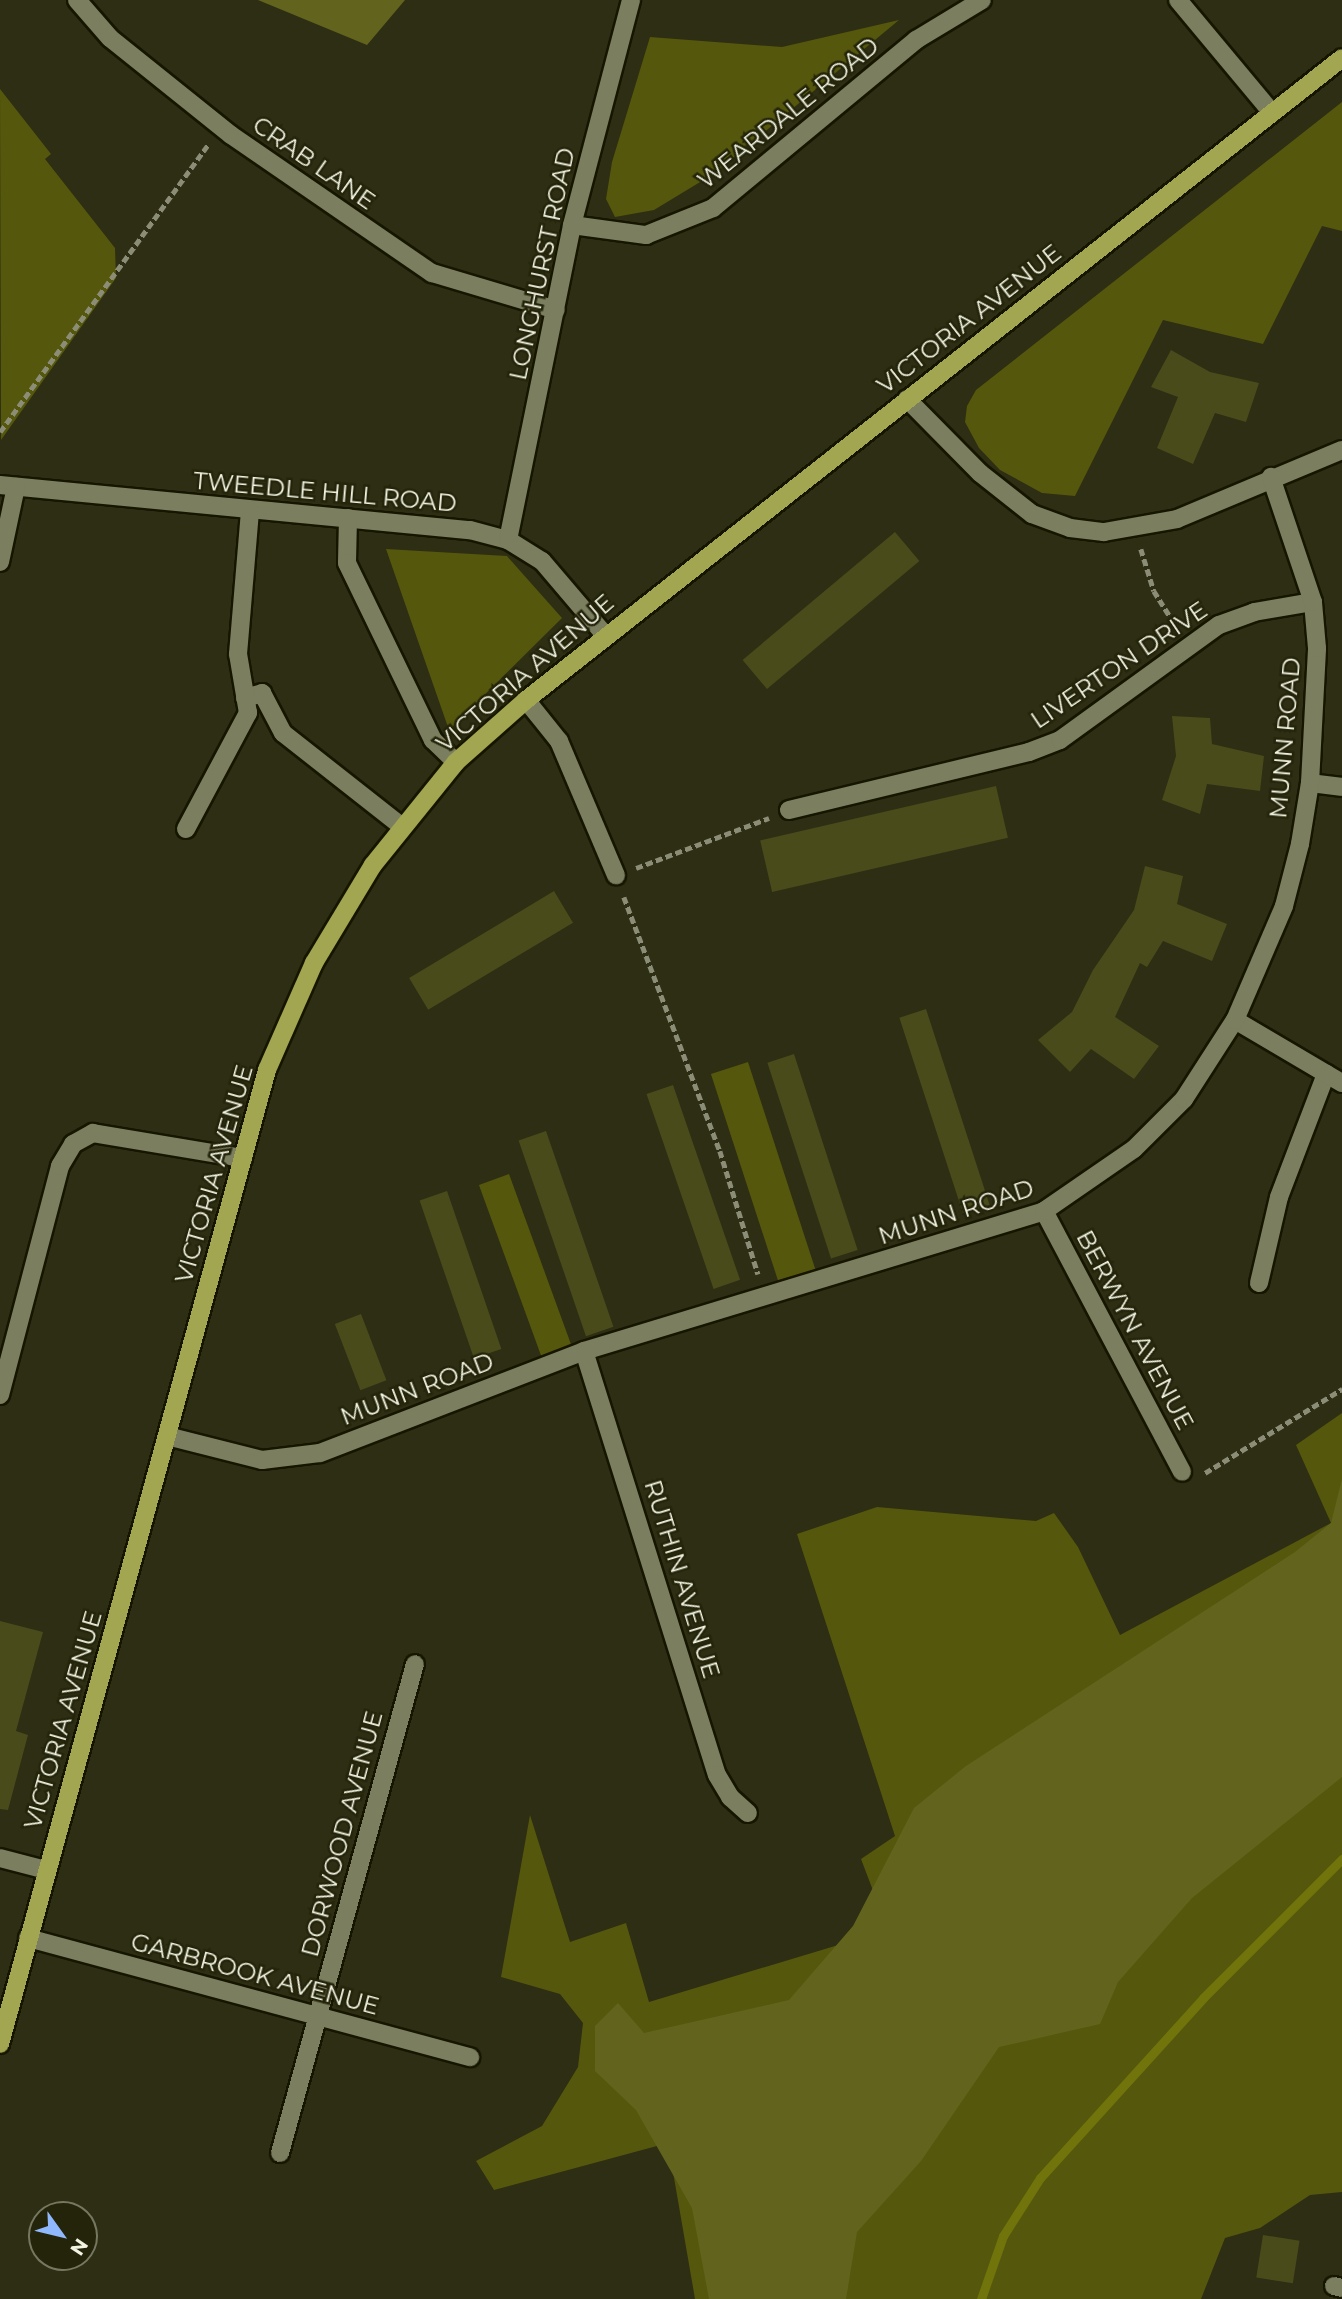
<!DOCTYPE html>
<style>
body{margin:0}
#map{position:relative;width:1342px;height:2299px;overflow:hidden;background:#2d2e13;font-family:Montserrat,sans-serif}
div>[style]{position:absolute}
.green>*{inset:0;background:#55570c;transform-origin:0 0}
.forest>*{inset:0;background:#62641e}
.stream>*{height:9px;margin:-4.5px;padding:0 4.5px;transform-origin:4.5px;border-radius:4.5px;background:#71730b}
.building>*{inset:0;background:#494b1b;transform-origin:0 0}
.path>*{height:4.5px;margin-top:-2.25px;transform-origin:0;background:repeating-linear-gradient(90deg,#8c8d77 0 7px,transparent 0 10.5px)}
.roads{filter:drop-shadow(2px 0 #161600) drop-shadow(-2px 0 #161600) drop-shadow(0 2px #161600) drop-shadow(0 -2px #161600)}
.lane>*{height:18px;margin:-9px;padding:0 9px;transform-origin:9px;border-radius:9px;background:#7b7e5f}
.street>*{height:18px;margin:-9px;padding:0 9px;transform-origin:9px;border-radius:9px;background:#7b7e5f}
.primary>*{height:18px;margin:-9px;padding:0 9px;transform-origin:9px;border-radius:9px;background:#a2a651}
span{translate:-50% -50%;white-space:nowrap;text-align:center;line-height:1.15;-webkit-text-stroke:5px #232409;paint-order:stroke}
.street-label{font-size:24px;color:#f3f4e3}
.north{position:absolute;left:28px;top:2201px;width:70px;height:70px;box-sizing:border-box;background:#232409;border:2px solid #767760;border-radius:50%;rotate:124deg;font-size:19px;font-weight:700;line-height:28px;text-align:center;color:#f3f4e3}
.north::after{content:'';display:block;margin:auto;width:24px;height:32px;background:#90b8fd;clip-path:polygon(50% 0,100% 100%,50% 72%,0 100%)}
</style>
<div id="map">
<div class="green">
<i style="clip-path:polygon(899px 20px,715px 173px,654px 210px,615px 217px,606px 199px,612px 162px,650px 37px,782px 47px)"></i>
<i style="clip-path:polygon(0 89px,51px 154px,45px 159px,115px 248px,116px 278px,1px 440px)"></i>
<i style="clip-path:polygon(1342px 102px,1342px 231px,1322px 226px,1263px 344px,1163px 320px,1075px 496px,1042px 493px,1000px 470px,979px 448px,965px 422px,967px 406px,976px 390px)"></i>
<i style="clip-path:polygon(386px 549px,507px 556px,562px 618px,449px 730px)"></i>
<i style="left:748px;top:1062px;width:220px;height:39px;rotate:72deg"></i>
<i style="left:509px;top:1174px;width:185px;height:32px;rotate:70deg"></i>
<i style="clip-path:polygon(1342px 1413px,1342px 2192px,1310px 2195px,1260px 2228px,1225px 2238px,1201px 2299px,695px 2299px,668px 2143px,494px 2190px,476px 2161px,542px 2126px,578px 2067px,583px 2023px,560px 1994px,501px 1977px,530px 1815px,570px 1942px,626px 1923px,649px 2002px,888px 1930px,861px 1859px,895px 1836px,797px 1534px,877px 1507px,1036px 1521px,1054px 1513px,1078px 1547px,1120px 1635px,1331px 1523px,1296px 1445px)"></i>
</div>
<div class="forest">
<i style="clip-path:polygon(258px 0,405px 0,367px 45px)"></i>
<i style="clip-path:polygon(1342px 1479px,1342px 1777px,1192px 1898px,1118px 1982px,1100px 2024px,999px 2047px,921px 2161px,857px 2232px,846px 2299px,709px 2299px,692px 2208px,636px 2110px,595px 2071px,595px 2026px,618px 2003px,644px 2033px,789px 2000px,853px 1926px,914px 1808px,966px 1766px,1295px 1552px,1331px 1523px)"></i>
</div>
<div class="stream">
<i style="left:981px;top:2299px;width:67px;rotate:-70.8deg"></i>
<i style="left:1003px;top:2236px;width:69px;rotate:-57.5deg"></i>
<i style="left:1040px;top:2178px;width:243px;rotate:-47.8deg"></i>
<i style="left:1203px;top:1998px;width:197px;rotate:-45deg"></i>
</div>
<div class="building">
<i style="clip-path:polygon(1171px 350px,1210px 372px,1259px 383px,1246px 422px,1215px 413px,1193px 464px,1157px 448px,1178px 397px,1151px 387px)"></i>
<i style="left:895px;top:532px;width:38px;height:199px;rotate:50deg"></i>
<i style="clip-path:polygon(1172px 716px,1210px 718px,1212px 744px,1264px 756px,1260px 791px,1207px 784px,1200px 814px,1162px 800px,1176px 756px)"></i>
<i style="left:996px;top:786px;width:53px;height:242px;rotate:77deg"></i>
<i style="clip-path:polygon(1145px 866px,1183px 876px,1177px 904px,1227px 924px,1212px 961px,1163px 941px,1147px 967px,1140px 963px,1115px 1017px,1159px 1046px,1134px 1079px,1091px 1049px,1070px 1072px,1038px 1040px,1072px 1012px,1093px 970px,1134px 910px)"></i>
<i style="left:554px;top:891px;width:37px;height:169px;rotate:59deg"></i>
<i style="left:926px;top:1009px;width:206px;height:28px;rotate:72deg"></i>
<i style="left:794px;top:1054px;width:206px;height:28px;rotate:72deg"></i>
<i style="left:673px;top:1085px;width:206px;height:28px;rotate:71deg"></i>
<i style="left:546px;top:1131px;width:207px;height:29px;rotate:71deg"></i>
<i style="left:447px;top:1191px;width:167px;height:29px;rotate:71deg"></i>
<i style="left:361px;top:1314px;width:71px;height:28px;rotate:69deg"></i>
<i style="clip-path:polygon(0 1621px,43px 1632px,16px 1731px,28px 1735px,8px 1810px,0 1809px)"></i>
<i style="left:1263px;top:2235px;width:37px;height:43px;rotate:9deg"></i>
</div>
<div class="path">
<i style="left:0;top:432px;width:354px;rotate:-54.1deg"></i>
<i style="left:1141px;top:549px;width:44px;rotate:72.8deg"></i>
<i style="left:1154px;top:591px;width:41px;rotate:57.8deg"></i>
<i style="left:636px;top:868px;width:142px;rotate:-20.6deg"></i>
<i style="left:624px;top:897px;width:272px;rotate:69.3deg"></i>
<i style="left:720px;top:1151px;width:129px;rotate:72.8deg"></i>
<i style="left:1205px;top:1473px;width:161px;rotate:-31.5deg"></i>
</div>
<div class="roads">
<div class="lane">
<i style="left:245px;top:698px;width:18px;rotate:-16deg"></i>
<i style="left:262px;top:693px;width:45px;rotate:62.3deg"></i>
<i style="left:283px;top:733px;width:150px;rotate:38.2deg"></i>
<i style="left:1259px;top:1283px;width:88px;rotate:-76.9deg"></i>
<i style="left:1279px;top:1197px;width:132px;rotate:-69.1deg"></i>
</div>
<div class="street">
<i style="left:77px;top:0;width:50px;rotate:49deg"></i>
<i style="left:110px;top:38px;width:155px;rotate:38.7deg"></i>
<i style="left:231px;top:135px;width:244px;rotate:34.5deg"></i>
<i style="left:432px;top:273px;width:129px;rotate:16.6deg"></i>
<i style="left:1178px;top:0;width:147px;rotate:50.2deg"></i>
<i style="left:572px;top:225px;width:75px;rotate:7.7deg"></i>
<i style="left:646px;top:235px;width:72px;rotate:-21.9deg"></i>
<i style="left:713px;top:208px;width:264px;rotate:-39.6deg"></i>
<i style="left:916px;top:40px;width:77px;rotate:-31.2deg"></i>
<i style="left:907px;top:399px;width:104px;rotate:45.4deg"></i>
<i style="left:980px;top:473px;width:66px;rotate:38.3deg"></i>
<i style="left:1032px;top:514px;width:40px;rotate:20.2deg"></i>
<i style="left:1070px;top:528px;width:34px;rotate:7deg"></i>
<i style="left:1104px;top:532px;width:74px;rotate:-10.1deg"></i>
<i style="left:1177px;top:519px;width:179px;rotate:-22.7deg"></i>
<i style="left:0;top:485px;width:472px;rotate:5.5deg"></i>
<i style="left:470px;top:530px;width:39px;rotate:15deg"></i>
<i style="left:508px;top:540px;width:40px;rotate:32deg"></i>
<i style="left:542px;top:561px;width:97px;rotate:49.6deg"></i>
<i style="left:348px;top:518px;width:45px;rotate:91.3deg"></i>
<i style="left:347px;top:563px;width:197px;rotate:64.1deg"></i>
<i style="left:433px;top:740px;width:32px;rotate:44deg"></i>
<i style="left:508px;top:540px;width:321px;rotate:-78.5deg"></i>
<i style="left:572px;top:225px;width:233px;rotate:-75.3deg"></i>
<i style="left:0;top:562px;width:77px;rotate:-78deg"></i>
<i style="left:526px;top:700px;width:53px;rotate:51.2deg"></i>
<i style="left:559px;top:741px;width:146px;rotate:67deg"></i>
<i style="left:1310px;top:783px;width:32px;rotate:7deg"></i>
<i style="left:789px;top:810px;width:247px;rotate:-13.6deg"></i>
<i style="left:1029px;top:752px;width:33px;rotate:-21deg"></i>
<i style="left:1060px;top:740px;width:196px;rotate:-35.9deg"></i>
<i style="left:1219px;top:625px;width:37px;rotate:-20deg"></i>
<i style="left:1254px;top:612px;width:60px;rotate:-9.6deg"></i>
<i style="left:186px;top:829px;width:132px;rotate:-61.9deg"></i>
<i style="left:248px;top:713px;width:60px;rotate:-99.6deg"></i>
<i style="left:238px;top:654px;width:144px;rotate:-85.2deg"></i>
<i style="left:1235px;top:1020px;width:124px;rotate:30.5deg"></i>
<i style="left:1044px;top:1211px;width:295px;rotate:62.1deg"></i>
<i style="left:584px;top:1351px;width:444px;rotate:72.6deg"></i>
<i style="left:717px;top:1775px;width:26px;rotate:59deg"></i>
<i style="left:730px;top:1797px;width:24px;rotate:42deg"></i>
<i style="left:0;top:1395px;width:237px;rotate:-75.3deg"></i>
<i style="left:60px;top:1166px;width:26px;rotate:-59deg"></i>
<i style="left:73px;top:1144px;width:23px;rotate:-29deg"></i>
<i style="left:93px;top:1133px;width:152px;rotate:9.5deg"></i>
<i style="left:167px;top:1436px;width:98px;rotate:14.2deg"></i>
<i style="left:262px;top:1460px;width:58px;rotate:-6.9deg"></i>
<i style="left:320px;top:1453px;width:283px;rotate:-21.1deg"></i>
<i style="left:584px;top:1351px;width:481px;rotate:-16.9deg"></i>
<i style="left:1044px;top:1211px;width:109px;rotate:-34.6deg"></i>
<i style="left:1134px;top:1149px;width:71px;rotate:-45deg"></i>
<i style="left:1184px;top:1099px;width:94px;rotate:-57.2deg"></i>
<i style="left:1235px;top:1020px;width:124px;rotate:-66.7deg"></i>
<i style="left:1284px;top:906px;width:64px;rotate:-75.5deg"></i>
<i style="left:1300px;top:844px;width:62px;rotate:-80.7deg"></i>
<i style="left:1310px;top:783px;width:135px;rotate:-87deg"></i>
<i style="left:1317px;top:648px;width:46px;rotate:-95deg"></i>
<i style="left:1313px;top:602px;width:132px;rotate:-108.6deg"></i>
<i style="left:0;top:1858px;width:48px;rotate:14.6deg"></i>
<i style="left:28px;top:1938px;width:458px;rotate:15.1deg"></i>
<i style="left:280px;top:2153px;width:507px;rotate:-74.57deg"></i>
<i style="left:1334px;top:2286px;width:8px;rotate:14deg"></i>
</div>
<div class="primary">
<i style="left:0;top:2044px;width:1010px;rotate:-74.67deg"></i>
<i style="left:267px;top:1070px;width:117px;rotate:-66.3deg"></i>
<i style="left:314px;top:963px;width:114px;rotate:-59deg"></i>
<i style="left:373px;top:865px;width:132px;rotate:-51.1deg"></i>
<i style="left:456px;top:762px;width:94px;rotate:-41.5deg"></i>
<i style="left:526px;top:700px;width:1038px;rotate:-38.19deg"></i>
</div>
</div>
<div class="street-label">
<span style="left:788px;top:113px;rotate:-39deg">WEARDALE ROAD</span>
<span style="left:314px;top:163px;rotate:35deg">CRAB LANE</span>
<span style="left:542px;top:264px;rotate:-78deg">LONGHURST ROAD</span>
<span style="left:969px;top:319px;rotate:-38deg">VICTORIA AVENUE</span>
<span style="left:325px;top:492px;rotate:5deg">TWEEDLE HILL ROAD</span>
<span style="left:1119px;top:665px;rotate:-34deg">LIVERTON DRIVE</span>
<span style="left:525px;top:673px;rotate:-41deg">VICTORIA AVENUE</span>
<span style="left:1285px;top:738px;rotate:-85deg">MUNN ROAD</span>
<span style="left:214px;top:1174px;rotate:-74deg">VICTORIA AVENUE</span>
<span style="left:956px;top:1212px;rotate:-18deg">MUNN ROAD</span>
<span style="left:1135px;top:1330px;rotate:62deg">BERWYN AVENUE</span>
<span style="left:417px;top:1389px;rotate:-21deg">MUNN ROAD</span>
<span style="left:682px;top:1579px;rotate:73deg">RUTHIN AVENUE</span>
<span style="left:63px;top:1720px;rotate:-74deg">VICTORIA AVENUE</span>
<span style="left:342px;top:1834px;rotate:-75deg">DORWOOD AVENUE</span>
<span style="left:255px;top:1974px;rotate:15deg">GARBROOK AVENUE</span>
</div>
<div class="north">N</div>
</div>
